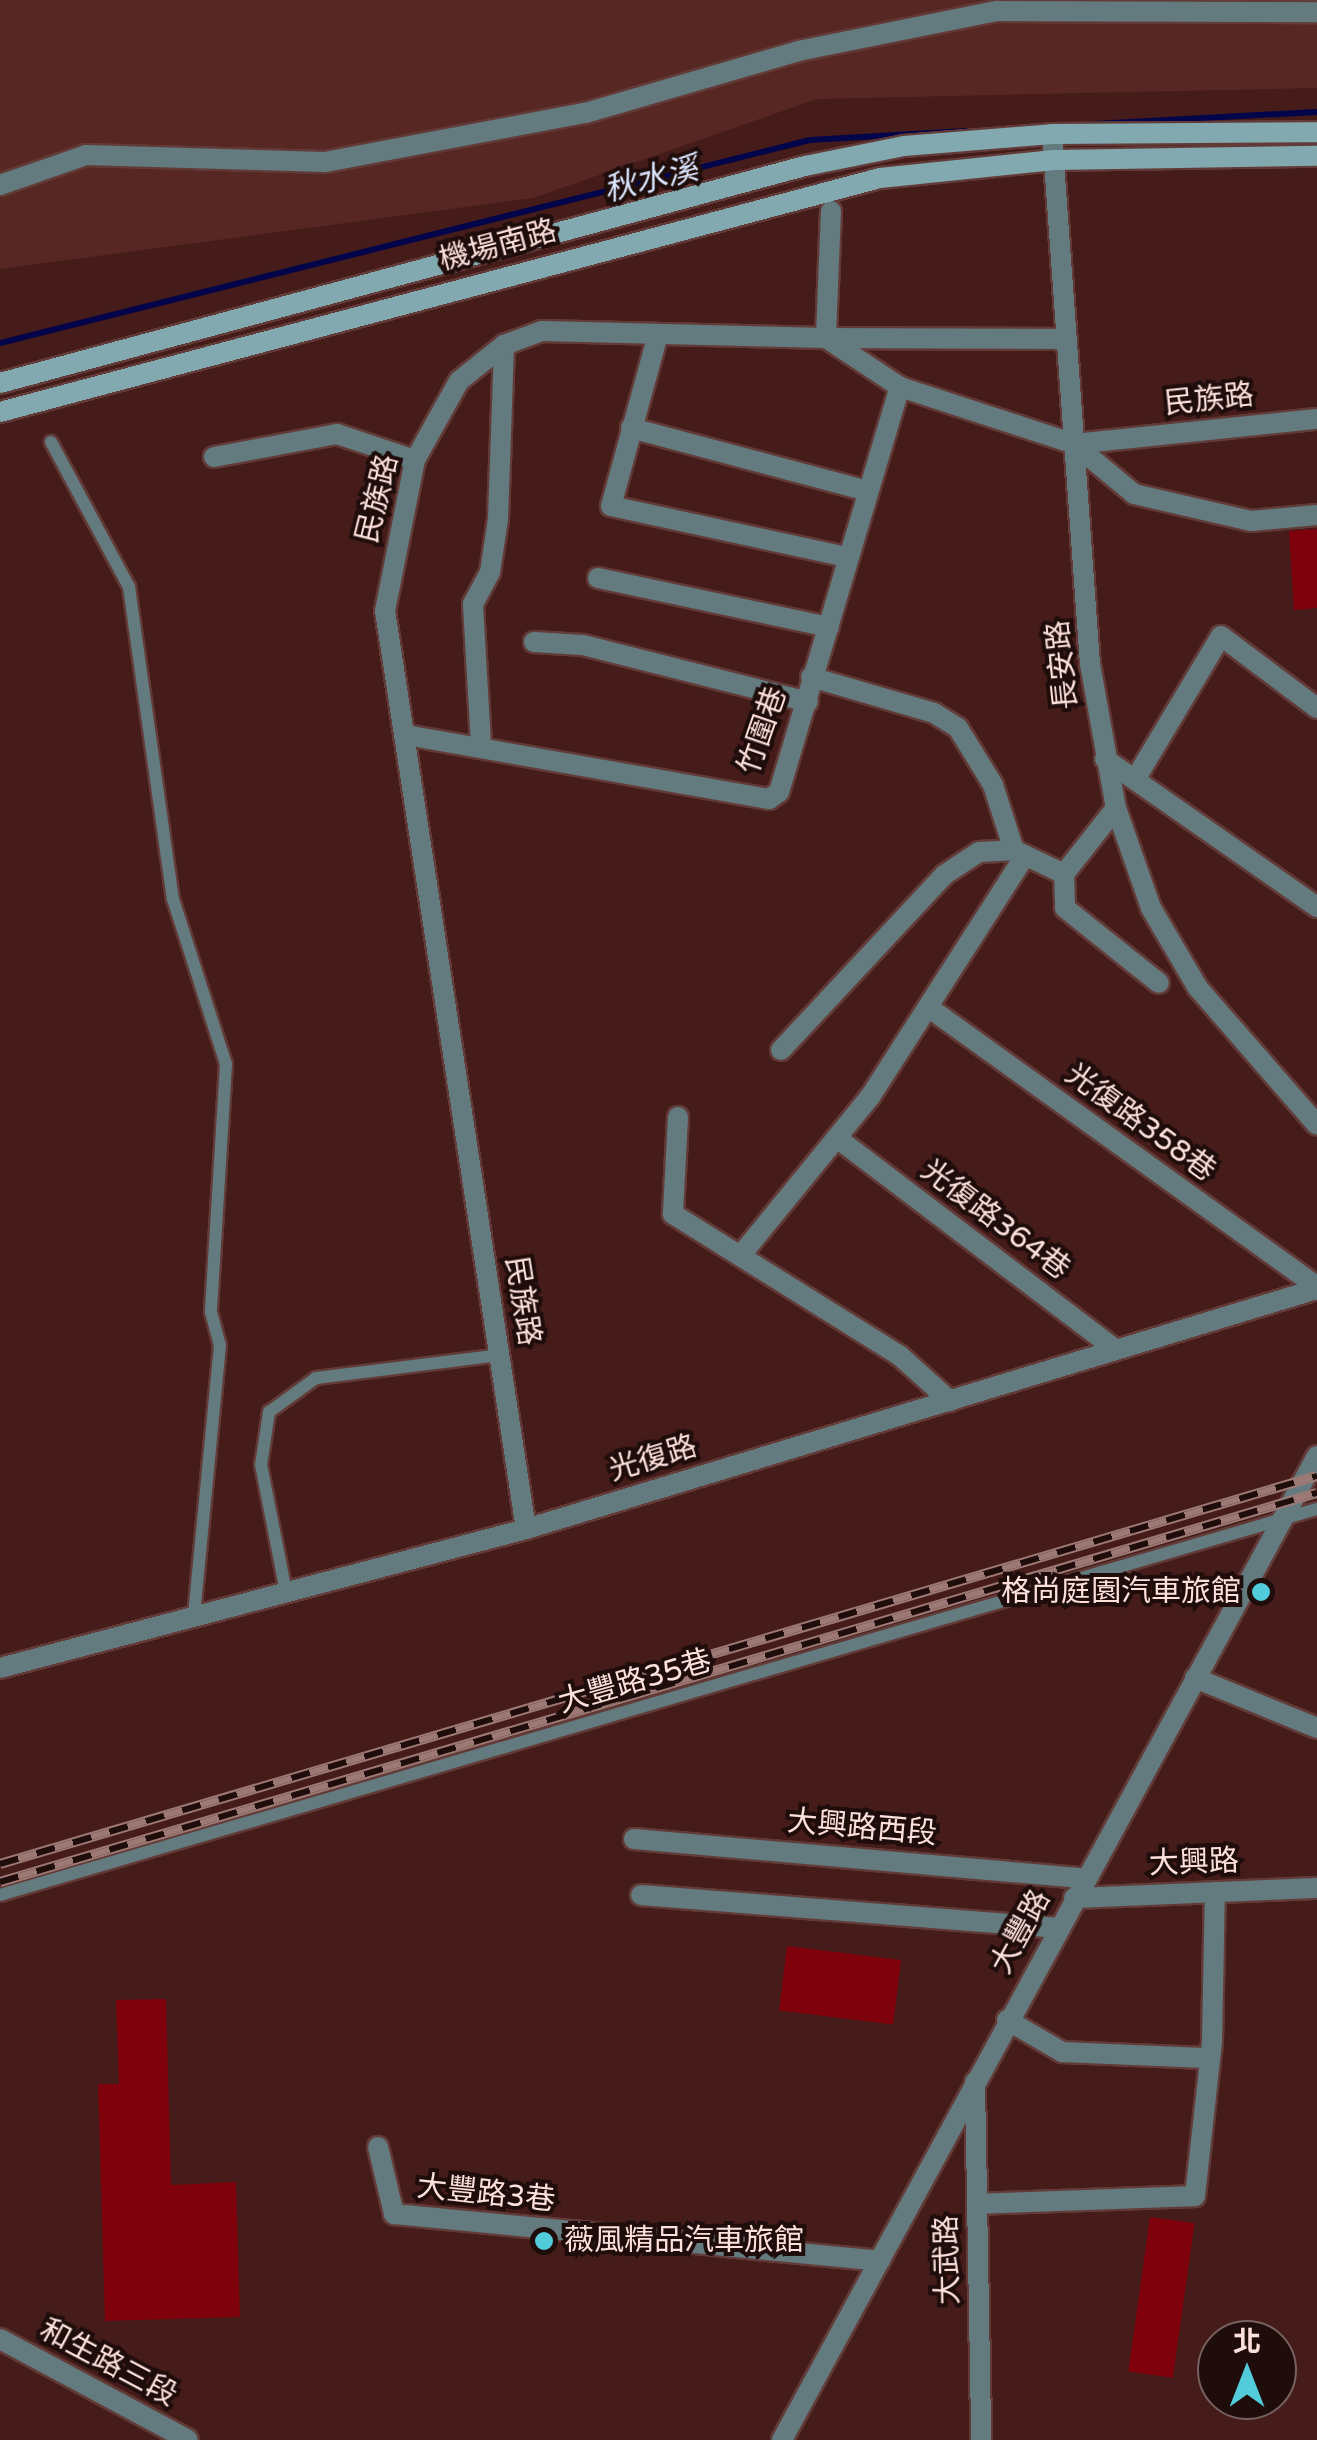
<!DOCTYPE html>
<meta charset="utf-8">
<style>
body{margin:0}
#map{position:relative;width:1317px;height:2440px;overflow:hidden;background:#451c19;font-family:"Varela Round","Noto Sans TC",sans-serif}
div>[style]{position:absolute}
.built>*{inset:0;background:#562723}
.stream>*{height:6px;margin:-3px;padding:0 3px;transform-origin:3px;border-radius:3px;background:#03054a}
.building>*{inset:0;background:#7e010c;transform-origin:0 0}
.roads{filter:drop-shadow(2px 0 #623b38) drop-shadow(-2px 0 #623b38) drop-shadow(0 2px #623b38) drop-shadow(0 -2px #623b38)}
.lane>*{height:12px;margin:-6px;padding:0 6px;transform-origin:6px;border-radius:6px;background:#637b7f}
.street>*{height:20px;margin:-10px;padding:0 10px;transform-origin:10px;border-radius:10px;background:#637b7f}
.secondary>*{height:20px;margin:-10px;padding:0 10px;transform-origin:10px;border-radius:10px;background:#82a9af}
.rail>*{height:10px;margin-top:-5px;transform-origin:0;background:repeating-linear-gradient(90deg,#1f0d0b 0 19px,#9c7975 0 38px);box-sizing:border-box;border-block:2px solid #9c7975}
.dots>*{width:28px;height:28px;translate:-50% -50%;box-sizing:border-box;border:5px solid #1f0d0b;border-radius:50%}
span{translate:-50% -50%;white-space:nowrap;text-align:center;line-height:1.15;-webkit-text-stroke:8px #1f0d0b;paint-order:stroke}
.street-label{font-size:30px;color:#fce0dc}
.poi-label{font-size:30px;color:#fce0dc}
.right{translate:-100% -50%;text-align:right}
.left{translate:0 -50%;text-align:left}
.water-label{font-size:32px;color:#d9e4fd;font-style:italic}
.north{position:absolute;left:1197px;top:2320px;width:100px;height:100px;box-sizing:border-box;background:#1f0d0b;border:2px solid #77615f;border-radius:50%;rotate:0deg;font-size:28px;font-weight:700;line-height:40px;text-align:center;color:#fce0dc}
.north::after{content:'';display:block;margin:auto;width:35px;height:45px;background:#52cbda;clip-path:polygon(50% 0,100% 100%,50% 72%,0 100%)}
</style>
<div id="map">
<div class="built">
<i style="clip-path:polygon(0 0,1317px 0,1317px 88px,817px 99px,533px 198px,0 269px)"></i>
</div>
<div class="stream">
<i style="left:1094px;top:124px;width:223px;rotate:-3.1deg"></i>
<i style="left:0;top:343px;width:835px;rotate:-14.07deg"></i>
<i style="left:810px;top:140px;width:156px;rotate:-3.3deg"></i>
</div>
<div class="building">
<i style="clip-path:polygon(1317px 529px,1317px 608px,1294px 610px,1289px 531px)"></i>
<i style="left:787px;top:1946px;width:115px;height:65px;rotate:7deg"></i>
<i style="clip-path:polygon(166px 1999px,171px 2185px,236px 2182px,240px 2317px,105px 2321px,98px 2084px,119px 2084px,116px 2000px)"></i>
<i style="left:1150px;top:2217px;width:45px;height:156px;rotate:8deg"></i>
</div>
<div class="roads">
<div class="lane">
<i style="left:51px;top:442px;width:165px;rotate:61.7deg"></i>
<i style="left:129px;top:587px;width:315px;rotate:82deg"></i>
<i style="left:173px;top:899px;width:173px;rotate:72.2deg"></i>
<i style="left:226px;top:1064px;width:248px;rotate:93.5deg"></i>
<i style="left:211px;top:1312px;width:34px;rotate:75deg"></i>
<i style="left:220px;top:1345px;width:272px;rotate:95.5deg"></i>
<i style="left:286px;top:1592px;width:129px;rotate:-101.1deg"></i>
<i style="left:261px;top:1465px;width:54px;rotate:-81.4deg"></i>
<i style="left:269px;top:1412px;width:58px;rotate:-35.9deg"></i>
<i style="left:316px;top:1378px;width:185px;rotate:-7.1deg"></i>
<i style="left:0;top:1895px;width:1372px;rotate:-16.34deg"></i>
</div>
<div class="street">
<i style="left:1052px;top:134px;width:531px;rotate:85.9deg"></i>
<i style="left:1090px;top:664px;width:146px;rotate:79.8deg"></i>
<i style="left:1116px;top:808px;width:106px;rotate:70.7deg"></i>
<i style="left:1151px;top:908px;width:93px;rotate:59.6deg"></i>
<i style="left:1198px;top:988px;width:181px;rotate:49deg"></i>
<i style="left:0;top:185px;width:91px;rotate:-19.2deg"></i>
<i style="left:86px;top:155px;width:239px;rotate:1.7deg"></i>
<i style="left:325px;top:162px;width:265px;rotate:-10.7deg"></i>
<i style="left:585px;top:113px;width:222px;rotate:-16.2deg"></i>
<i style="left:798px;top:51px;width:203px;rotate:-11.4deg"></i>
<i style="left:997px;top:11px;width:320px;rotate:0.2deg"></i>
<i style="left:831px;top:211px;width:127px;rotate:92.3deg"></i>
<i style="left:826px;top:338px;width:241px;rotate:0.2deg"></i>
<i style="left:657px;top:338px;width:174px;rotate:105.3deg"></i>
<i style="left:611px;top:506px;width:241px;rotate:12.2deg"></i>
<i style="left:631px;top:428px;width:244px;rotate:14.9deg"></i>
<i style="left:1074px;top:444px;width:78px;rotate:39.8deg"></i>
<i style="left:1134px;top:494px;width:120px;rotate:13deg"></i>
<i style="left:1251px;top:521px;width:66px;rotate:-5.2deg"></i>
<i style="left:214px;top:457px;width:125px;rotate:-10.6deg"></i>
<i style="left:337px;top:434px;width:82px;rotate:18.4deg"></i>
<i style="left:598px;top:578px;width:236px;rotate:12deg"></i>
<i style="left:534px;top:642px;width:49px;rotate:3.5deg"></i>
<i style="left:583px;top:645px;width:232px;rotate:14.2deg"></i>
<i style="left:811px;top:677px;width:128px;rotate:16.3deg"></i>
<i style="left:934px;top:713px;width:28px;rotate:32deg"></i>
<i style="left:958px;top:728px;width:67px;rotate:58.4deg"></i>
<i style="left:993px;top:785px;width:68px;rotate:72.1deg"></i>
<i style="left:1014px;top:850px;width:55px;rotate:25.6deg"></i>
<i style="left:1064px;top:874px;width:34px;rotate:88deg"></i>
<i style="left:1065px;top:908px;width:120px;rotate:38.6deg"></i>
<i style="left:406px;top:735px;width:369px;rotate:10deg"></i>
<i style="left:769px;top:799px;width:12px;rotate:-35deg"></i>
<i style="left:779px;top:792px;width:423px;rotate:-73.4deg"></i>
<i style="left:481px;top:744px;width:140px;rotate:-93.3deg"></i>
<i style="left:473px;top:604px;width:36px;rotate:-62deg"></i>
<i style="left:490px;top:572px;width:54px;rotate:-81.4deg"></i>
<i style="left:498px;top:519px;width:174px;rotate:-88deg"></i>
<i style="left:1105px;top:759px;width:259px;rotate:34.9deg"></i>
<i style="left:1136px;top:778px;width:165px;rotate:-59.1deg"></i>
<i style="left:1221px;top:636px;width:120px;rotate:36.9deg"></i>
<i style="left:1064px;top:874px;width:84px;rotate:-51.8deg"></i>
<i style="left:928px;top:1007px;width:479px;rotate:35.7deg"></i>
<i style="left:781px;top:1050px;width:239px;rotate:-47deg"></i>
<i style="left:944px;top:875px;width:42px;rotate:-33.3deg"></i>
<i style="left:979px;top:852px;width:35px;rotate:-3deg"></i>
<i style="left:678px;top:1117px;width:97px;rotate:93deg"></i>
<i style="left:673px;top:1214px;width:266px;rotate:32deg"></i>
<i style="left:899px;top:1355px;width:69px;rotate:42deg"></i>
<i style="left:837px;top:1138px;width:350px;rotate:37.2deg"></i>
<i style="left:741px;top:1255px;width:204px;rotate:-50.8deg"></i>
<i style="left:870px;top:1097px;width:287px;rotate:-57.3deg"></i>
<i style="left:526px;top:1529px;width:929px;rotate:-98.73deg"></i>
<i style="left:385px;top:611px;width:154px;rotate:-78.8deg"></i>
<i style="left:415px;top:460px;width:90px;rotate:-60.9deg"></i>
<i style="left:459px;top:381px;width:58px;rotate:-38.7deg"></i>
<i style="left:504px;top:345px;width:40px;rotate:-20.2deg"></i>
<i style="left:542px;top:331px;width:284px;rotate:1.4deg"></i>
<i style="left:826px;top:338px;width:89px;rotate:33.5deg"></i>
<i style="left:900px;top:387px;width:183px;rotate:18.1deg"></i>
<i style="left:1074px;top:444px;width:244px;rotate:-5.9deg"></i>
<i style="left:0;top:1668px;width:544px;rotate:-14.8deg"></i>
<i style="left:526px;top:1529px;width:827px;rotate:-16.88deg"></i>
<i style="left:1195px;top:1678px;width:132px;rotate:22.3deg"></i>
<i style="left:634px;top:1839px;width:452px;rotate:5deg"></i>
<i style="left:641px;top:1895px;width:416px;rotate:4.5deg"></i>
<i style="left:1074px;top:1898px;width:243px;rotate:-2.4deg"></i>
<i style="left:1007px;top:2020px;width:64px;rotate:30.2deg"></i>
<i style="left:1062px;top:2052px;width:143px;rotate:2.4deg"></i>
<i style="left:975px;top:2082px;width:358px;rotate:89deg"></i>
<i style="left:378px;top:2147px;width:69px;rotate:76.6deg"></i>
<i style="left:394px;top:2214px;width:488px;rotate:5.5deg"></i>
<i style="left:977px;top:2204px;width:218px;rotate:-2.1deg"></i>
<i style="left:1195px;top:2196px;width:155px;rotate:-83.7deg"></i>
<i style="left:1212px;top:2042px;width:150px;rotate:-88.9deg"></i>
<i style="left:0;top:2339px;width:213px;rotate:28.2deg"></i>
<i style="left:782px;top:2440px;width:1120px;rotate:-61.47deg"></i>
</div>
<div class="secondary">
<i style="left:0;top:383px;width:834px;rotate:-15.09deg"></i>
<i style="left:805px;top:166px;width:101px;rotate:-11.4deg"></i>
<i style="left:904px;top:146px;width:148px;rotate:-4.6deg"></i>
<i style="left:1052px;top:134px;width:265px;rotate:-0.4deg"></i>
<i style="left:0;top:412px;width:911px;rotate:-14.89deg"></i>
<i style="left:880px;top:178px;width:175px;rotate:-5.9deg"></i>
<i style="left:1054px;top:160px;width:263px;rotate:-0.9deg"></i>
</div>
</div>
<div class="rail">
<i style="left:0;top:1864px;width:1373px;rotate:-16.42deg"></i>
<i style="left:0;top:1882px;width:1373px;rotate:-16.46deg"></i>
</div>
<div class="dots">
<i style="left:1261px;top:1592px;background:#52cbda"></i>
<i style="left:544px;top:2241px;background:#52cbda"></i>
</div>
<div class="street-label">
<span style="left:498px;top:246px;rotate:-15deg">機場南路</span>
<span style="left:1209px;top:400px;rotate:-6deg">民族路</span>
<span style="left:378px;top:499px;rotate:-76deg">民族路</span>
<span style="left:1063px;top:665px;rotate:-96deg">長安路</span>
<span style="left:763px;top:731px;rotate:-71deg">竹圍巷</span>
<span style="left:1140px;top:1123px;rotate:36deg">光復路358巷</span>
<span style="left:995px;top:1220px;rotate:37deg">光復路364巷</span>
<span style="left:522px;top:1301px;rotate:81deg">民族路</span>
<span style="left:653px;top:1459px;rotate:-17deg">光復路</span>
<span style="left:635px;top:1682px;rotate:-16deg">大豐路35巷</span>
<span style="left:862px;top:1828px;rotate:5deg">大興路西段</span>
<span style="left:1194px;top:1863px;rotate:-2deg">大興路</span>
<span style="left:1021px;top:1932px;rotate:-61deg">大豐路</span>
<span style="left:486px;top:2194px;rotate:6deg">大豐路3巷</span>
<span style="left:948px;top:2260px;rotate:-91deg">大武路</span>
<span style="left:108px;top:2363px;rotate:28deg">和生路三段</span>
</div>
<div class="poi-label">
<span class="right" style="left:1241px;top:1592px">格尚庭園汽車旅館</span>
<span class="left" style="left:564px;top:2241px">薇風精品汽車旅館</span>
</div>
<div class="water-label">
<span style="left:651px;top:180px;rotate:-14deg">秋水溪</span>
</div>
<div class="north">北</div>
</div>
